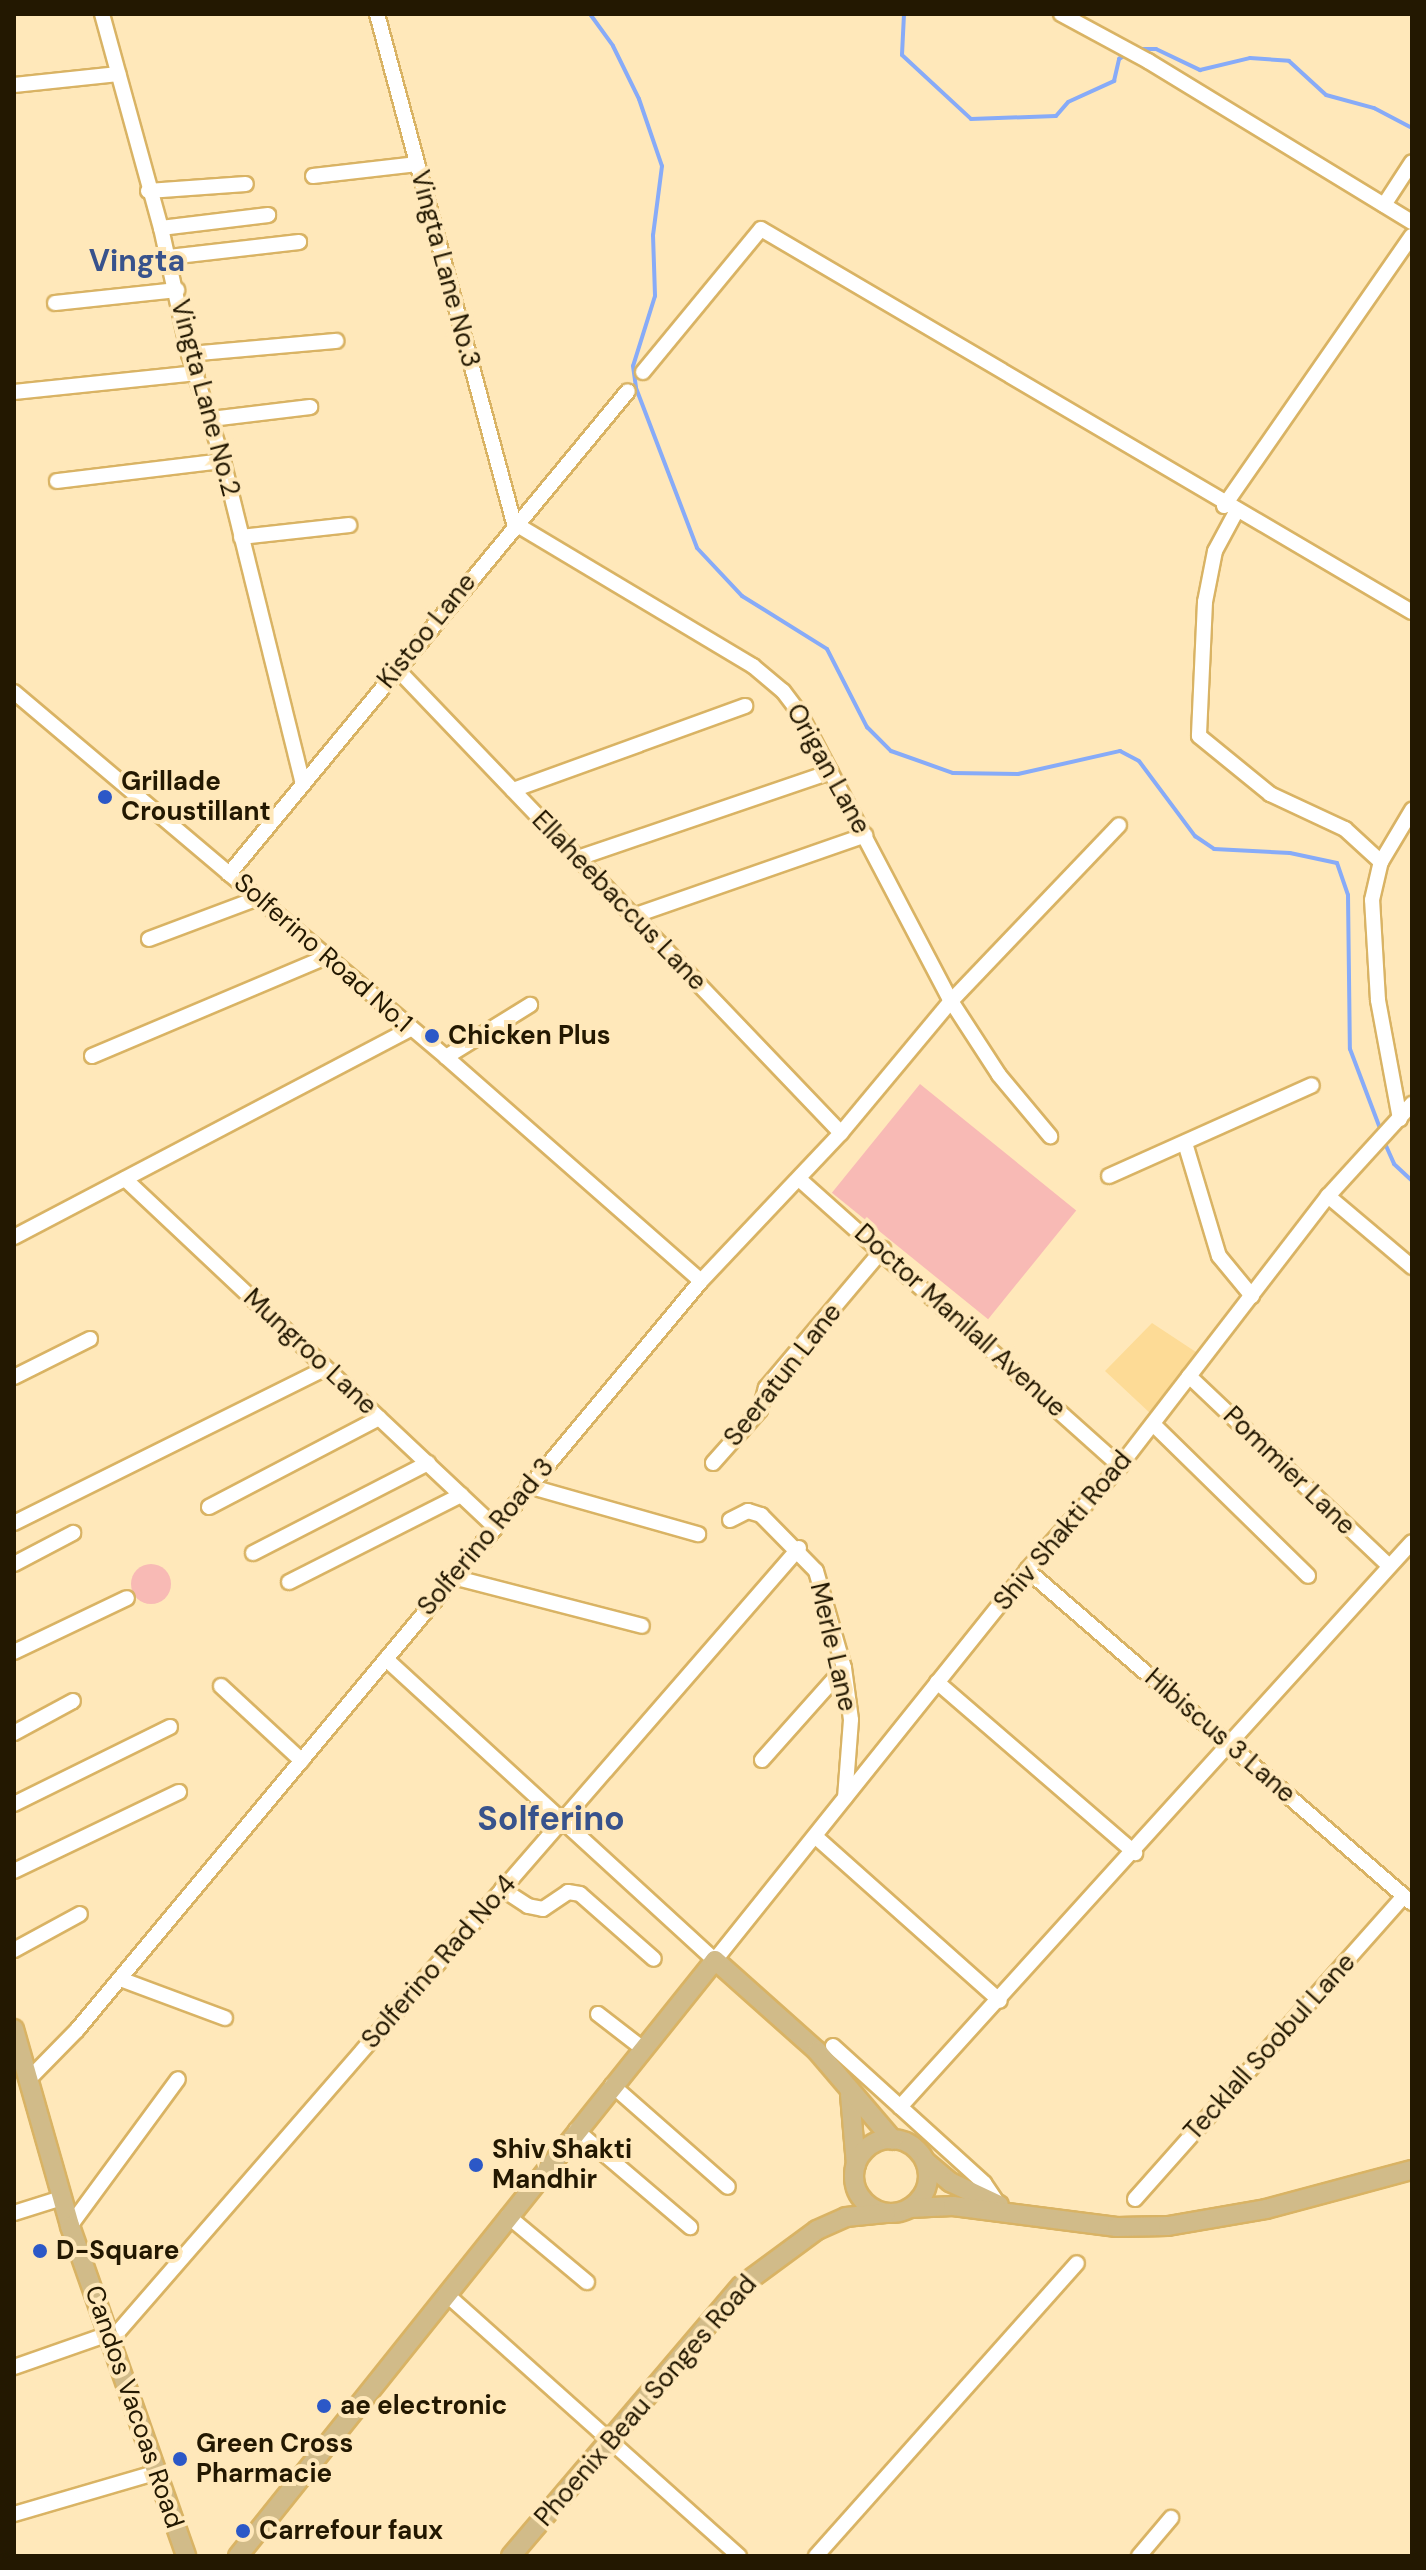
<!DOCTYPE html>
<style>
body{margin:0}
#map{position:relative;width:1426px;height:2570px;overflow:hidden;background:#ffe8ba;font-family:"DM Sans",sans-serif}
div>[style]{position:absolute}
.built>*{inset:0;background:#fddb96}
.green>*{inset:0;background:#f8bab5;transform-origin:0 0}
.round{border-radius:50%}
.stream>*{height:4px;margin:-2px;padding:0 2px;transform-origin:2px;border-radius:2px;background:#87abf8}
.roads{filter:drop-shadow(2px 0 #d9b364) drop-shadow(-2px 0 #d9b364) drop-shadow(0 2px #d9b364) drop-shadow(0 -2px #d9b364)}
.minor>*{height:14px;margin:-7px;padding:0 7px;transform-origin:7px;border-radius:7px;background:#fff}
.major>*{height:18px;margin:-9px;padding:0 9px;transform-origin:9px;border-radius:9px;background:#d1bb89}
.major>.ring{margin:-9px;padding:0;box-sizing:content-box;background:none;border:18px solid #d1bb89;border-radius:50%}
.dots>*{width:22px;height:22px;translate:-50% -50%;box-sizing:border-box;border:4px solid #ffe8ba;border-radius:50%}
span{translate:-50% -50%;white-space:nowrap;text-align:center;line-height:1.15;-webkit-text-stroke:8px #ffe8ba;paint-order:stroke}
.street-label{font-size:26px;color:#231801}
.poi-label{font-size:26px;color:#231801;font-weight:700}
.left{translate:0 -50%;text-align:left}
.quarter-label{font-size:30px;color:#38528c;font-weight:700}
.district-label{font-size:34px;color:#38528c;font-weight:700}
.frame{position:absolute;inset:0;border:16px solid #231801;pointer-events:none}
</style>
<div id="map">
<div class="built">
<i style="clip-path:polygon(1152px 1323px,1199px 1354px,1151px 1414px,1105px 1371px)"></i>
</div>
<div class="green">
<i style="left:920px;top:1084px;width:201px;height:140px;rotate:39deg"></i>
<i class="round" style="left:131px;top:1564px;width:40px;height:40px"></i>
</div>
<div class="stream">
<i style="left:590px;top:14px;width:39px;rotate:54deg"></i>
<i style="left:613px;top:46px;width:59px;rotate:63.9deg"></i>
<i style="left:639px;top:99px;width:71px;rotate:71.1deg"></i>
<i style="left:662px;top:166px;width:70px;rotate:97.4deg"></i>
<i style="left:653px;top:235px;width:61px;rotate:88.1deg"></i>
<i style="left:655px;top:296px;width:73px;rotate:107.4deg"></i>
<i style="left:633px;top:366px;width:22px;rotate:82deg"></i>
<i style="left:636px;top:388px;width:171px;rotate:69.1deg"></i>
<i style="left:697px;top:548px;width:66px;rotate:46.8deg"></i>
<i style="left:742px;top:596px;width:100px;rotate:31.9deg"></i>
<i style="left:827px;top:649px;width:88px;rotate:62.9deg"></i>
<i style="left:867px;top:727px;width:34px;rotate:45deg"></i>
<i style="left:891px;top:751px;width:66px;rotate:19.5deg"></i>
<i style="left:953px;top:773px;width:65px;rotate:0.9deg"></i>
<i style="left:1018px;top:774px;width:105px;rotate:-12.7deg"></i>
<i style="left:1120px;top:751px;width:21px;rotate:28deg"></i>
<i style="left:1139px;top:761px;width:94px;rotate:53.3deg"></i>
<i style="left:1195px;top:836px;width:23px;rotate:34deg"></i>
<i style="left:1214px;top:849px;width:76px;rotate:3deg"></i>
<i style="left:1290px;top:853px;width:48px;rotate:12deg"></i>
<i style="left:1337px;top:863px;width:34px;rotate:71deg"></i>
<i style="left:1348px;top:895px;width:154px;rotate:89.3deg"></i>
<i style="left:1350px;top:1049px;width:88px;rotate:69.3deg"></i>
<i style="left:904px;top:14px;width:41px;rotate:92.8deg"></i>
<i style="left:902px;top:55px;width:94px;rotate:42.8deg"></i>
<i style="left:971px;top:119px;width:85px;rotate:-2deg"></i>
<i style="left:1056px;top:116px;width:18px;rotate:-49deg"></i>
<i style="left:1068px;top:102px;width:51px;rotate:-24.5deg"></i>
<i style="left:1114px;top:81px;width:23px;rotate:-77deg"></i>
<i style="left:1119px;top:59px;width:9px;rotate:-32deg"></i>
<i style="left:1135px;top:49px;width:21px"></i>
<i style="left:1156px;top:49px;width:49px;rotate:25.5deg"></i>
<i style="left:1200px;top:70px;width:51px;rotate:-13.5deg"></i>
<i style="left:1250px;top:58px;width:39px;rotate:4deg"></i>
<i style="left:1289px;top:61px;width:50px;rotate:42.6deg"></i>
<i style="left:1326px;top:95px;width:50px;rotate:15.2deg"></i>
<i style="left:1374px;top:108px;width:43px;rotate:27.8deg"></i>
<i style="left:1383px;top:1139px;width:27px;rotate:66deg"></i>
<i style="left:1394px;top:1164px;width:25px;rotate:43deg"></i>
</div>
<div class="roads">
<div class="minor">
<i style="left:102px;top:14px;width:222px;rotate:74.6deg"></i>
<i style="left:161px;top:228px;width:129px;rotate:77.5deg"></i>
<i style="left:189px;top:354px;width:112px;rotate:72.4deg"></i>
<i style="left:223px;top:461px;width:333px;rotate:76.1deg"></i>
<i style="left:377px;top:14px;width:527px;rotate:74.94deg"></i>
<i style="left:1061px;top:14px;width:99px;rotate:28.4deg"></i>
<i style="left:1148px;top:61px;width:309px;rotate:31.4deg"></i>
<i style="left:14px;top:85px;width:105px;rotate:-6deg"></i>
<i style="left:313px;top:176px;width:105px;rotate:-6.6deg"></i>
<i style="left:148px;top:191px;width:98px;rotate:-4.1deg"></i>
<i style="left:1384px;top:205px;width:51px;rotate:-56.9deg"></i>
<i style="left:161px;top:228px;width:108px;rotate:-6.9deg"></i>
<i style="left:169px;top:257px;width:131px;rotate:-6.6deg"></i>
<i style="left:55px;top:303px;width:123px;rotate:-6.1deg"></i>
<i style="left:189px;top:354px;width:148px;rotate:-5.1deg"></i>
<i style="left:643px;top:372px;width:185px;rotate:-50.5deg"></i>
<i style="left:761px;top:229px;width:755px;rotate:30.47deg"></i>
<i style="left:14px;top:392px;width:184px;rotate:-5.9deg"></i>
<i style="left:211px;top:419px;width:100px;rotate:-6.9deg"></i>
<i style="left:57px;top:481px;width:167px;rotate:-6.9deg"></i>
<i style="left:1224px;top:506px;width:329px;rotate:-55.2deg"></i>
<i style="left:1236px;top:512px;width:44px;rotate:118.3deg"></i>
<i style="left:1215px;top:551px;width:52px;rotate:101.1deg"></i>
<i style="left:1205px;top:602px;width:134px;rotate:92.6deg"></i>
<i style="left:1199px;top:736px;width:92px;rotate:39.2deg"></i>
<i style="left:1270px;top:794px;width:83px;rotate:25deg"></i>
<i style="left:1345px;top:829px;width:49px;rotate:42.5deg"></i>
<i style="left:514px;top:523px;width:279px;rotate:30.9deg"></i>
<i style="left:753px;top:666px;width:39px;rotate:40deg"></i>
<i style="left:783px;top:691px;width:26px;rotate:53deg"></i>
<i style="left:799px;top:712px;width:327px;rotate:62.3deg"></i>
<i style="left:951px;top:1001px;width:88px;rotate:57deg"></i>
<i style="left:999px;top:1075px;width:80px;rotate:50.1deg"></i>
<i style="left:241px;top:537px;width:109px;rotate:-6.3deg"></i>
<i style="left:397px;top:669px;width:642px;rotate:46.26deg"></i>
<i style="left:14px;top:692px;width:566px;rotate:40.19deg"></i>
<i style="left:446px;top:1057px;width:339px;rotate:41.3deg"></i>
<i style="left:513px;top:790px;width:247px;rotate:-19.9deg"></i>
<i style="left:578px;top:858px;width:267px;rotate:-18.8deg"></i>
<i style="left:229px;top:874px;width:626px;rotate:-50.44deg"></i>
<i style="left:633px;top:916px;width:246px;rotate:-19.2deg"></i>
<i style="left:149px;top:939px;width:116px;rotate:-20.6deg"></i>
<i style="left:92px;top:1056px;width:254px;rotate:-22.9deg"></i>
<i style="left:446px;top:1057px;width:99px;rotate:-31.8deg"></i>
<i style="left:1400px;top:1119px;width:121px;rotate:-100.5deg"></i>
<i style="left:1378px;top:1000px;width:100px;rotate:-93.4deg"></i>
<i style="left:1372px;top:900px;width:39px;rotate:-77deg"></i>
<i style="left:1381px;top:862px;width:61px;rotate:-59.2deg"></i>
<i style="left:1185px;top:1143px;width:118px;rotate:73.3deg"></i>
<i style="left:1219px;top:1256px;width:52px;rotate:50.5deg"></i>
<i style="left:1109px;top:1176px;width:222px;rotate:-24.1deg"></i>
<i style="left:125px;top:1179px;width:507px;rotate:43.24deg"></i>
<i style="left:799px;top:1179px;width:431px;rotate:41.8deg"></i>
<i style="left:1328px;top:1196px;width:110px;rotate:40.2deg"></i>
<i style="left:14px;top:1237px;width:447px;rotate:-27.7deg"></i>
<i style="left:1189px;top:1376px;width:276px;rotate:43.5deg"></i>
<i style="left:14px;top:1377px;width:85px;rotate:-26.6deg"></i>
<i style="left:1153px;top:1424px;width:217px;rotate:44.4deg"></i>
<i style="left:713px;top:1463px;width:71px;rotate:-48.4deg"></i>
<i style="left:760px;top:1410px;width:23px;rotate:-75deg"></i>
<i style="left:766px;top:1388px;width:182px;rotate:-49.9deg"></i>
<i style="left:528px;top:1486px;width:177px;rotate:15.8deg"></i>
<i style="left:209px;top:1507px;width:192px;rotate:-27.6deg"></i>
<i style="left:730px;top:1520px;width:20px;rotate:-27deg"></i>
<i style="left:748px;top:1511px;width:14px;rotate:17deg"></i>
<i style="left:761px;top:1515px;width:78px;rotate:45.5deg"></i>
<i style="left:816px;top:1571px;width:101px;rotate:73.9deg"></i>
<i style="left:844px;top:1668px;width:52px;rotate:82.3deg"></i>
<i style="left:851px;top:1720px;width:78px;rotate:94.4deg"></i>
<i style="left:14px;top:1523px;width:348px;rotate:-26.4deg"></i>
<i style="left:253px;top:1553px;width:197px;rotate:-27.2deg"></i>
<i style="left:14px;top:1564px;width:67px;rotate:-27.7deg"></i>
<i style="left:1027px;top:1570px;width:509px;rotate:40.86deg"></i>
<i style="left:453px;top:1577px;width:195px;rotate:14.5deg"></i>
<i style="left:289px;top:1582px;width:193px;rotate:-26.8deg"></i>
<i style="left:14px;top:1652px;width:125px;rotate:-25.5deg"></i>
<i style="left:386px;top:1659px;width:446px;rotate:42.5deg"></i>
<i style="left:715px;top:1960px;width:499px;rotate:-51.3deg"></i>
<i style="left:1027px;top:1570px;width:140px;rotate:-48.2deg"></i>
<i style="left:1120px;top:1466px;width:341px;rotate:-52.4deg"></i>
<i style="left:1328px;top:1196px;width:125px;rotate:-47.6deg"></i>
<i style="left:937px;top:1682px;width:262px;rotate:40.8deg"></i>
<i style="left:221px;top:1686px;width:110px;rotate:42.8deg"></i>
<i style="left:14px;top:1733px;width:67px;rotate:-28.5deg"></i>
<i style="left:762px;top:1760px;width:123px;rotate:-48.3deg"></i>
<i style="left:14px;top:1804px;width:174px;rotate:-26.3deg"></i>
<i style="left:816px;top:1837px;width:246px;rotate:41.7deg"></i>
<i style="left:14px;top:1871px;width:183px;rotate:-25.6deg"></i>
<i style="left:502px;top:1889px;width:31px;rotate:33deg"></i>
<i style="left:528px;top:1906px;width:15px;rotate:11deg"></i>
<i style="left:543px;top:1909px;width:30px;rotate:-34deg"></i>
<i style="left:568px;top:1892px;width:12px;rotate:9deg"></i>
<i style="left:580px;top:1894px;width:98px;rotate:41.3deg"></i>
<i style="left:14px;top:1950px;width:75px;rotate:-28.6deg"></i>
<i style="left:120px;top:1979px;width:112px;rotate:20.4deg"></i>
<i style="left:598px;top:2014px;width:56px;rotate:37.7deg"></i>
<i style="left:833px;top:2046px;width:204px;rotate:42.2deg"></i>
<i style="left:984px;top:2183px;width:25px;rotate:56deg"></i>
<i style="left:28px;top:2080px;width:70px;rotate:-45.6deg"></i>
<i style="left:77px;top:2030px;width:975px;rotate:-50.2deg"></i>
<i style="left:701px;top:1281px;width:204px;rotate:-46.6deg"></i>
<i style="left:841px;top:1133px;width:172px;rotate:-50.2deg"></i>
<i style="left:951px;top:1001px;width:243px;rotate:-46.3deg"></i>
<i style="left:612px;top:2085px;width:154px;rotate:41.3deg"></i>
<i style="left:900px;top:2107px;width:762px;rotate:-47.82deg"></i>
<i style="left:576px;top:2130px;width:150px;rotate:40.4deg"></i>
<i style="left:1135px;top:2199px;width:405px;rotate:-48.4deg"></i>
<i style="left:14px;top:2213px;width:50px;rotate:-17.4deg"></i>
<i style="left:508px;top:2216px;width:103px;rotate:39.9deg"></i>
<i style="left:70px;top:2226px;width:182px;rotate:-53.7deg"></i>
<i style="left:446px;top:2294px;width:393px;rotate:41.8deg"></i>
<i style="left:111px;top:2340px;width:1049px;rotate:-49.02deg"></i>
<i style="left:14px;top:2367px;width:101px;rotate:-19.2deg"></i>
<i style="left:14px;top:2514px;width:150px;rotate:-16.3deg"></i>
<i style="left:816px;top:2556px;width:392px;rotate:-48.3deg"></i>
<i style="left:1139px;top:2556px;width:50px;rotate:-49.9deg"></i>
</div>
<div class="major">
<i style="left:14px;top:2029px;width:205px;rotate:74.1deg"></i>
<i style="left:70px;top:2226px;width:350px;rotate:70.6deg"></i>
<i style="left:850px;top:2095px;width:70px;rotate:85.1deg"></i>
<i class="ring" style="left:854px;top:2139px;width:56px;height:56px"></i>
<i style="left:925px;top:2161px;width:33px;rotate:40deg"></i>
<i style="left:950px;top:2182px;width:54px;rotate:25.1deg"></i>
<i style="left:910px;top:2208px;width:43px;rotate:-2.7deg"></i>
<i style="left:953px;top:2206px;width:165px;rotate:7.3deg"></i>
<i style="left:1117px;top:2227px;width:51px;rotate:-1.1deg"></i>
<i style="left:1168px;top:2226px;width:99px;rotate:-9.8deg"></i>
<i style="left:1266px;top:2209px;width:151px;rotate:-15deg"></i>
<i style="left:238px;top:2556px;width:763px;rotate:-51.33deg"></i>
<i style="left:715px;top:1960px;width:137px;rotate:41.7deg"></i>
<i style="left:817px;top:2051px;width:117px;rotate:49.5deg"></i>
<i style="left:511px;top:2556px;width:355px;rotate:-49.6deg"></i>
<i style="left:741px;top:2286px;width:94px;rotate:-36.4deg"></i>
<i style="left:817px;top:2230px;width:32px;rotate:-24deg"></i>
<i style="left:846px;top:2217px;width:40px;rotate:-5.7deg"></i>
</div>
</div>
<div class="dots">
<i style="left:105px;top:797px;background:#2c58c7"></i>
<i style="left:432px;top:1036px;background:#2c58c7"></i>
<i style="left:476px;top:2165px;background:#2c58c7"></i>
<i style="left:40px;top:2251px;background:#2c58c7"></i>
<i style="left:324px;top:2406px;background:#2c58c7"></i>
<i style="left:180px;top:2459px;background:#2c58c7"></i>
<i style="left:243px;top:2531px;background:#2c58c7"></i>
</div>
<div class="street-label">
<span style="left:445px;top:269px;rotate:75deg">Vingta Lane No.3</span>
<span style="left:205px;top:398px;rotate:75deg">Vingta Lane No.2</span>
<span style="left:427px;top:631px;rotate:-51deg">Kistoo Lane</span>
<span style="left:828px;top:769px;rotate:61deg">Origan Lane</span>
<span style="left:619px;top:901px;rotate:46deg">Ellaheebaccus Lane</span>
<span style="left:323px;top:953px;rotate:41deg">Solferino Road No.1</span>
<span style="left:960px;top:1321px;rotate:42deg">Doctor Manilall Avenue</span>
<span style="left:310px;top:1352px;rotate:43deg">Mungroo Lane</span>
<span style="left:783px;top:1375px;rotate:-52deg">Seeratun Lane</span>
<span style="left:1289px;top:1471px;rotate:44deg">Pommier Lane</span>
<span style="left:1063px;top:1531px;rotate:-50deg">Shiv Shakti Road</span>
<span style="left:486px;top:1537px;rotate:-50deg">Solferino Road 3</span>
<span style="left:833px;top:1647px;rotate:77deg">Merle Lane</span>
<span style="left:1220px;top:1736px;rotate:41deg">Hibiscus 3 Lane</span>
<span style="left:439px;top:1962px;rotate:-49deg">Solferino Rad No.4</span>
<span style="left:1270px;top:2047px;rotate:-48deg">Tecklall Soobul Lane</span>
<span style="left:646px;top:2401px;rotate:-49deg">Phoenix Beau Songes Road</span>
<span style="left:134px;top:2407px;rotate:71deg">Candos Vacoas Road</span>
</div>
<div class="poi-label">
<span class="left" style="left:121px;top:797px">Grillade<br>Croustillant</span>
<span class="left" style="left:448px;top:1036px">Chicken Plus</span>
<span class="left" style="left:492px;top:2165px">Shiv Shakti<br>Mandhir</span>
<span class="left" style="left:56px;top:2251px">D-Square</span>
<span class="left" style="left:340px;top:2406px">ae electronic</span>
<span class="left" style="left:196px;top:2459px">Green Cross<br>Pharmacie</span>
<span class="left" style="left:259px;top:2531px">Carrefour faux</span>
</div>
<div class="quarter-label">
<span style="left:137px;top:261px">Vingta</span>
</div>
<div class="district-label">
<span style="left:551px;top:1819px">Solferino</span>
</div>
<div class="frame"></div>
</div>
